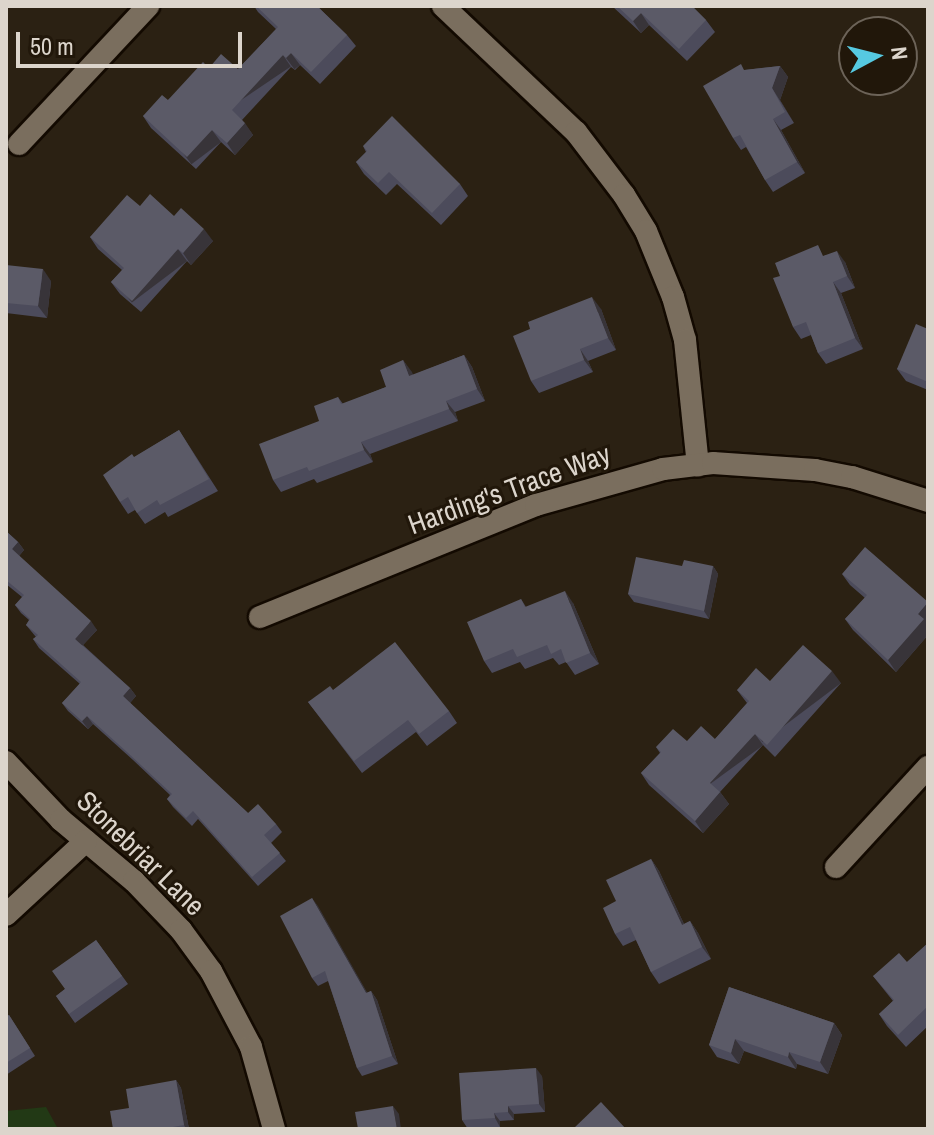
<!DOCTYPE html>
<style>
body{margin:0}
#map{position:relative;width:934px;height:1135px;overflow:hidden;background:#2b2113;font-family:"Archivo Narrow",sans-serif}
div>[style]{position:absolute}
.green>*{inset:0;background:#223915}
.roads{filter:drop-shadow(2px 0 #130a01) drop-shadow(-2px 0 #130a01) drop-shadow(0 2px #130a01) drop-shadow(0 -2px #130a01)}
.minor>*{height:22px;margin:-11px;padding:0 11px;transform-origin:11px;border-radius:11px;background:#7a6e5e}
.wall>*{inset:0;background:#4c4b5b}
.shaded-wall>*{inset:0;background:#383439;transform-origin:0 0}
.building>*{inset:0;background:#5b5a67}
span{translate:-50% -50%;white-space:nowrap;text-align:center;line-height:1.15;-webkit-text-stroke:6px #21170a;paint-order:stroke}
.street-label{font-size:28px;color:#dcd5cc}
.frame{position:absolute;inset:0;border:8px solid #dcd5cc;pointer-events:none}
.north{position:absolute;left:838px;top:16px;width:80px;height:80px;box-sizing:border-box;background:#21170a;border:2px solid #6c6358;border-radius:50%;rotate:83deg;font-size:22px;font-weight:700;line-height:32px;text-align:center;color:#dcd5cc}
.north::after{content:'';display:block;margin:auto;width:28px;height:36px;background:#56c9e1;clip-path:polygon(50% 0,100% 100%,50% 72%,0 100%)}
.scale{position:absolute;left:16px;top:32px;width:226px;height:36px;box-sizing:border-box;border:4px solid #dcd5cc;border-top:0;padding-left:10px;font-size:24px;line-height:28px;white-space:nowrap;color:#dcd5cc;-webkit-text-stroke:6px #21170a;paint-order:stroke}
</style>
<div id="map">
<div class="green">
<i style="clip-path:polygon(46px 1107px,58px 1129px,6px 1129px,6px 1111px)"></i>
</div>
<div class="roads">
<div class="minor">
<i style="left:443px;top:6px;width:183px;rotate:43.5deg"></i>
<i style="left:576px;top:132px;width:79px;rotate:52.7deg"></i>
<i style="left:624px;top:195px;width:42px;rotate:58.6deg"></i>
<i style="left:646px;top:231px;width:71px;rotate:67.8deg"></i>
<i style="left:673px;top:297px;width:45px;rotate:74.4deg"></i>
<i style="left:685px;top:340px;width:126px;rotate:84.1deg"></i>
<i style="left:19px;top:144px;width:189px;rotate:-46.9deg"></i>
<i style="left:260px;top:617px;width:298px;rotate:-22.1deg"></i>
<i style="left:536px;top:505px;width:132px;rotate:-15.8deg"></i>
<i style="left:663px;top:469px;width:50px;rotate:-6.8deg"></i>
<i style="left:713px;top:463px;width:102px;rotate:3.9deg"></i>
<i style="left:815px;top:470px;width:38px;rotate:11deg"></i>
<i style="left:852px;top:477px;width:80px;rotate:17.5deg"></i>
<i style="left:6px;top:762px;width:80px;rotate:46.5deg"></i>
<i style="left:61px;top:820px;width:95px;rotate:39.9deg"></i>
<i style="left:134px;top:881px;width:68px;rotate:46.2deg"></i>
<i style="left:181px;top:930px;width:51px;rotate:53.8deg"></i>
<i style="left:211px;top:971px;width:86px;rotate:62.2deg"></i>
<i style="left:251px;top:1047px;width:85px;rotate:74.3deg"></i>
<i style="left:836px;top:867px;width:136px;rotate:-47.4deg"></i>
<i style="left:6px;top:915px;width:109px;rotate:-42.8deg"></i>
</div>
</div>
<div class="wall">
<i style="clip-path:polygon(254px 6px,317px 6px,347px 35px,356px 46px,320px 84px,300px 65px,295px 70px,291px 67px,242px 120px,253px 135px,235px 155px,221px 142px,196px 169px,151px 128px,143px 116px,168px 100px,209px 68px,238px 69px,276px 29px,258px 12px)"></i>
<i style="clip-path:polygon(612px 6px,692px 6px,706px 20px,715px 32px,687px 61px,649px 25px,641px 33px)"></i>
<i style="clip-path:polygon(780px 66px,788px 77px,780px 100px,794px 123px,781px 130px,805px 173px,773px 192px,765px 180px,746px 147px,741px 150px,733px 138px,745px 70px)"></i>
<i style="clip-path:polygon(363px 146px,460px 184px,468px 196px,441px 225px,397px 184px,386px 195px,364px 174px,356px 162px,366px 152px)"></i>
<i style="clip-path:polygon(140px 206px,174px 216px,213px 241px,191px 265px,187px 261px,141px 312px,120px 294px,111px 282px,122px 270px,98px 249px,90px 237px)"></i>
<i style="clip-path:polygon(825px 255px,845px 262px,855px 288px,841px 293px,863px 349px,826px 364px,818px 353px,811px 335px,801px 339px,793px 327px)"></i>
<i style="clip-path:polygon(6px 265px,51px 281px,47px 318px,6px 313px)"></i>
<i style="clip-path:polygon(601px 309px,616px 350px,588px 361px,593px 372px,539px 393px,531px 381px)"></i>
<i style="clip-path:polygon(928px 329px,928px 390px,906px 381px,897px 369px)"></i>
<i style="clip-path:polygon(464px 355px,472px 367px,485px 401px,455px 412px,458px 421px,370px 454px,373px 462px,317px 483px,314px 479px,281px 492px,273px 480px,338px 397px,343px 404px,386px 387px,403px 360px,413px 375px)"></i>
<i style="clip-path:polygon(179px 430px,218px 491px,168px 517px,165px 512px,145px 524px,135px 510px,128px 514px,120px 502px,135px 457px)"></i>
<i style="clip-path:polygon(6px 531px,18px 542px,24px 550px,19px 556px,97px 630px,83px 645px,130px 688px,136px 696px,130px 703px,248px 813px,276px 824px,282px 832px,271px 843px,286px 861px,258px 886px,198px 819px,192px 826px,173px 807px,167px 799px,170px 795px,133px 760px,93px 724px,88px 729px,68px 711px,62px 703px,80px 684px,39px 648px,33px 639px,36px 637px,26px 625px,29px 620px,21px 613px,15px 605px,22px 597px,6px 584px)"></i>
<i style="clip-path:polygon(682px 566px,713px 566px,718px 574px,709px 619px,634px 602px,628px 594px)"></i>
<i style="clip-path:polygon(842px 574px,928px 602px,928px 635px,896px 672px,853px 630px,845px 619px,865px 598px,850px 585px)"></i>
<i style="clip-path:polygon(521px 599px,526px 607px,573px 603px,599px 664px,575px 675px,566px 662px,559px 665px,553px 658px,525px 669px,520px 662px,492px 673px,484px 661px)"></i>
<i style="clip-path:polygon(770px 681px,841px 683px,775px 757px,763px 745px,720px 792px,729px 804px,703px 833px,649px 785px,641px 773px,660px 753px,656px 747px,687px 741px,715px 739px,747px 703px,737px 690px)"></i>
<i style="clip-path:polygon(333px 690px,449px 711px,457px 723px,427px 746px,416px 732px,362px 773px,308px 702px)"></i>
<i style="clip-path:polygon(651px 859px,659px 871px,684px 924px,690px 921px,698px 933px,711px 959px,659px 984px,651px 972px,636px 940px,623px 946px,615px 934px,616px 901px)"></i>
<i style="clip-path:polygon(312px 898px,367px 993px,371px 991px,377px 1000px,398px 1064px,362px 1076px,357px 1068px,328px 981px,318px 986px,312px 978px)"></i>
<i style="clip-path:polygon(96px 940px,128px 984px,75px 1023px,56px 996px,65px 989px)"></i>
<i style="clip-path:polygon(928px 943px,928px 1026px,906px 1047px,887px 1026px,879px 1014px,893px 1001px,873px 976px,907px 962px)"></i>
<i style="clip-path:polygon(729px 987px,834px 1023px,842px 1035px,828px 1074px,797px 1064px,796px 1069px,744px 1051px,739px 1064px,717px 1057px,709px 1045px)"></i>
<i style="clip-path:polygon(9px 1015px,35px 1056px,6px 1075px,6px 1017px)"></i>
<i style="clip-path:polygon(542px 1076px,545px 1112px,514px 1114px,514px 1120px,500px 1121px,500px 1127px,468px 1129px,462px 1120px)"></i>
<i style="clip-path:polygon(176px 1080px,181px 1088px,189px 1129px,113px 1129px,129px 1108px)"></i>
</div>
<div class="shaded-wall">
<i style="clip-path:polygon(641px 13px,649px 25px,641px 33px,633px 21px)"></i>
<i style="left:291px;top:53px;width:15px;height:7px;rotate:53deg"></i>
<i style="left:283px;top:55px;width:14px;height:75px;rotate:56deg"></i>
<i style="clip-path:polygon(780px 66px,788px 77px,780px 100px,794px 123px,772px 88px)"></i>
<i style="clip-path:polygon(773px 119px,781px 130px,805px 173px,797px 162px)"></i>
<i style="clip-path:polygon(245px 123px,253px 135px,235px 155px,227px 143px)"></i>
<i style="left:212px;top:130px;width:15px;height:37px;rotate:53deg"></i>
<i style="clip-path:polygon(204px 229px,213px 241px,191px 265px,183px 253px)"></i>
<i style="left:178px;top:249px;width:15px;height:69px;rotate:53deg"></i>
<i style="clip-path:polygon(837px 251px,845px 262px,855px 288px,847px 276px)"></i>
<i style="clip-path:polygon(43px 269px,51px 281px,47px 318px,38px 306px)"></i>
<i style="clip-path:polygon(833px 282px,841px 293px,863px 349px,855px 338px)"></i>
<i style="clip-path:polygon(592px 297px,601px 309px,616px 350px,608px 338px)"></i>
<i style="clip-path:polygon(580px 349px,588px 361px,593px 372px,584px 360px)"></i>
<i style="clip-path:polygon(464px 355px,472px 367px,485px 401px,477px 389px)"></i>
<i style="clip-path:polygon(403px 360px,412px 372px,418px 388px,409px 376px)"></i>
<i style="clip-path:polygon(446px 401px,455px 412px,458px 421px,449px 409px)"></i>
<i style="clip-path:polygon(361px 442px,370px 454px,373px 462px,364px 450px)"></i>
<i style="clip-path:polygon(18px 542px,24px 550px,18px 557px,12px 549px)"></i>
<i style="clip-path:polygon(713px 566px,718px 574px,709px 619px,704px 611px)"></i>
<i style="clip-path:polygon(565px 591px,573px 603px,599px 664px,590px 653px)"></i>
<i style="clip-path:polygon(928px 602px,928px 635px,896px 672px,888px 660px,918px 614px)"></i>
<i style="clip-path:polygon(91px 621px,97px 630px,81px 647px,75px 639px)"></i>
<i style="left:832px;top:671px;width:15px;height:98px;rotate:53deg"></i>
<i style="clip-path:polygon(130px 688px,136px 696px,129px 704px,123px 696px)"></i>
<i style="clip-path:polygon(87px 716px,93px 724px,88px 729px,82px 721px)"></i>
<i style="left:755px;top:734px;width:14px;height:67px;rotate:54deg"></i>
<i style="clip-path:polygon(720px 792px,729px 804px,703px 833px,695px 821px)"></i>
<i style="clip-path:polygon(651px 859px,659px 871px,690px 937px,682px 925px)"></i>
<i style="clip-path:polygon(312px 898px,318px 906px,372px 1001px,366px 993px)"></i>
<i style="clip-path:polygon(690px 921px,698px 933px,711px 959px,702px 947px)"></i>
<i style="clip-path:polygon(371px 991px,377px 1000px,398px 1064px,392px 1056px)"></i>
<i style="clip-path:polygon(834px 1023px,842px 1035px,828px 1074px,820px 1062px)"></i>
<i style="clip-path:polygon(735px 1039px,744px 1051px,739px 1064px,731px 1053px)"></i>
<i style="clip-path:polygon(789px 1052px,797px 1064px,796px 1069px,788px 1057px)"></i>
<i style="clip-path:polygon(536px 1068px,542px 1076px,545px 1112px,539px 1104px)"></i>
<i style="clip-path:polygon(176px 1080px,181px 1088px,189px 1129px,186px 1129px,184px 1125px)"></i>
<i style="clip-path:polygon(393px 1106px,399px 1114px,401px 1129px,397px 1129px)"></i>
<i style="clip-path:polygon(508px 1106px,514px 1114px,514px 1120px,508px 1112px)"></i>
<i style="clip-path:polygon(494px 1113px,500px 1121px,500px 1127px,495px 1118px)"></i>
</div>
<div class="building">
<i style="clip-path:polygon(256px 6px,317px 6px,347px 35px,311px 72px,291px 53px,286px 58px,283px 55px,232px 110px,245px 123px,227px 143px,212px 130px,187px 157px,143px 116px,162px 95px,168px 100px,203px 62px,209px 68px,221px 54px,238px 69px,278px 27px)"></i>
<i style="clip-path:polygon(617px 6px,692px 6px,706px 20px,679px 49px,641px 13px,633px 21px)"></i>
<i style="clip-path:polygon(741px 64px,744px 70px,780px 66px,772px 88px,785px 112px,773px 119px,797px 162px,765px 180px,740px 135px,733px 138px,703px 86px)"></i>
<i style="clip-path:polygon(392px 116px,460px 184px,432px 213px,389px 172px,378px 183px,356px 162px,367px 151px,363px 146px)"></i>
<i style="clip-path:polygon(150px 194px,174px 216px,181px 208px,204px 229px,183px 253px,178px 249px,132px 301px,111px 282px,124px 268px,90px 237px,127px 195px,140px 206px)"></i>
<i style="clip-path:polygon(818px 245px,823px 256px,837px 251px,847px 276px,833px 282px,855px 338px,818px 353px,806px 322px,793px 327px,773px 278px,780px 276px,775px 263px)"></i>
<i style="clip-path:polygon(6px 265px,43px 269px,38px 306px,6px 303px)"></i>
<i style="clip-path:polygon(592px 297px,608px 338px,580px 349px,584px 360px,531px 381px,513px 336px,530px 329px,528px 322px)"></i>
<i style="clip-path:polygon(916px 324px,928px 329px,928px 382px,897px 369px)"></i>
<i style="clip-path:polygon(464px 355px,477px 389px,446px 401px,449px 409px,361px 442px,364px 450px,309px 471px,307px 467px,273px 480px,259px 444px,319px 421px,314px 406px,338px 397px,341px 404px,386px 387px,380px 370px,403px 360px,409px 376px)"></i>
<i style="clip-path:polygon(179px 430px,209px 479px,160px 505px,157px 500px,137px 513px,128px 497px,120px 502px,103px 475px,132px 454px,134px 457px)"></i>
<i style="clip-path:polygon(6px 531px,18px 542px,12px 549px,91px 621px,75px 639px,130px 688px,123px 696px,248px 813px,258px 804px,276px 824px,264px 835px,280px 853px,252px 877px,193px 811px,186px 818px,167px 799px,172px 794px,127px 752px,87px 716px,82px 721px,62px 703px,81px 682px,33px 639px,38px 635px,26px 625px,30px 619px,15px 605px,24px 595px,6px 580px)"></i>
<i style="clip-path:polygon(865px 547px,928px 602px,918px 614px,924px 619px,888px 660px,845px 619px,867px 595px,842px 574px)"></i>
<i style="clip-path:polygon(636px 557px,682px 566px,684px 560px,713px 566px,704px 611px,628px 594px)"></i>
<i style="clip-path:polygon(565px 591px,590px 653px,566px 663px,561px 649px,551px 654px,547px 645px,517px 657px,513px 649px,484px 661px,467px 622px,521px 599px,525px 607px)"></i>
<i style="clip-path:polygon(395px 642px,449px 711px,419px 734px,408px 720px,354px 761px,308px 702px,330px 686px,333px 690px)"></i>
<i style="clip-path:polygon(803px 645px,832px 671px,767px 745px,755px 734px,710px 783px,720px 792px,695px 821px,641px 773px,661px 752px,656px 747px,673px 729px,687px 741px,701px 726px,715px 739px,749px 701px,737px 690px,756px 668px,770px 681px)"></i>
<i style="clip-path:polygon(651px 859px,682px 925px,690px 921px,702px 947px,651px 972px,630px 927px,615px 934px,603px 908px,616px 901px,606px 880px)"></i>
<i style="clip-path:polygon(312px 898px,366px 993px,371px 991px,392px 1056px,357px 1068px,325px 971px,312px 978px,280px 916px)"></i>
<i style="clip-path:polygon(96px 940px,122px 976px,69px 1014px,56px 996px,65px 989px,52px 971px)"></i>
<i style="clip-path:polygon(928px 943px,928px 1006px,898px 1035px,879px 1014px,894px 1000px,873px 976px,899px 953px,907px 962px)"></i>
<i style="clip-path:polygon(729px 987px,834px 1023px,820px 1062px,789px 1052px,788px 1057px,735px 1039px,731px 1053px,709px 1045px)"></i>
<i style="clip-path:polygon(9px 1015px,30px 1048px,6px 1063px,6px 1017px)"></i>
<i style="clip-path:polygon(536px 1068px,539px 1104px,508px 1106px,508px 1112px,494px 1113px,495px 1118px,462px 1120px,459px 1073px)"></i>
<i style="clip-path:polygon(176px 1080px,184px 1125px,162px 1129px,113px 1129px,110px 1111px,129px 1108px,126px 1089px)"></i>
<i style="clip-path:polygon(601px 1102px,626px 1129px,573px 1129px)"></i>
<i style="clip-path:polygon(393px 1106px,397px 1129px,358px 1129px,355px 1112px)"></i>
</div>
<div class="street-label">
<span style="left:509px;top:489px;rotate:-20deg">Harding's Trace Way</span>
<span style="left:141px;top:853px;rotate:44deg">Stonebriar Lane</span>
</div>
<div class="frame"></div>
<div class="north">N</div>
<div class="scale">50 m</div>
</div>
